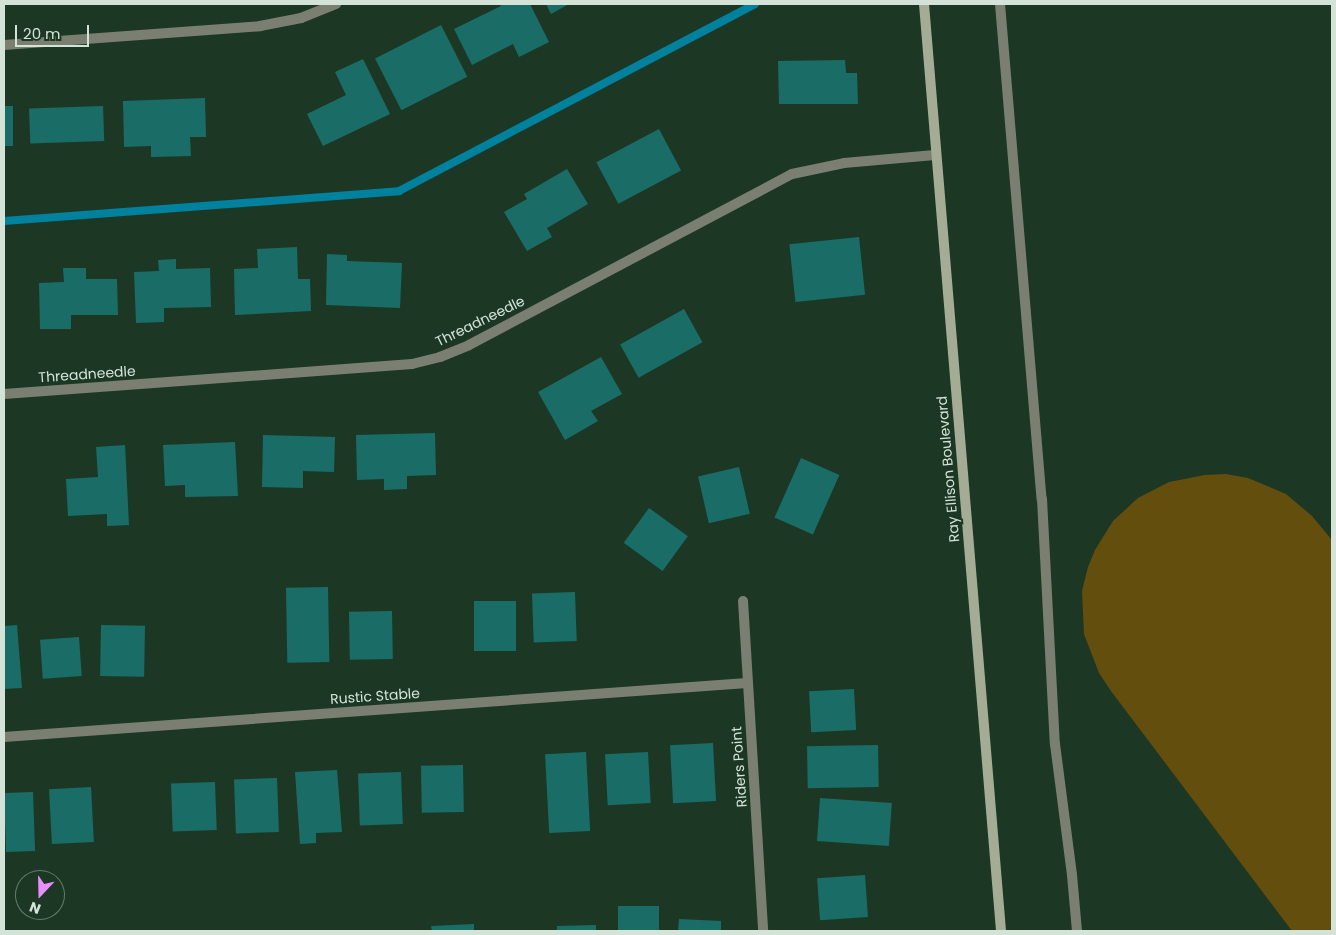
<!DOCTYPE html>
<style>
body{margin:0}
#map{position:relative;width:1336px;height:935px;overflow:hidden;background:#1c3825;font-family:Poppins,sans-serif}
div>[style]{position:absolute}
.green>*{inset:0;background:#644e0e}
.stream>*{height:8px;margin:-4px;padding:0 4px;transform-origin:4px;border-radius:4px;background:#00819e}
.building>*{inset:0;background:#1a6d66;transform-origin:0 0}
.street>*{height:10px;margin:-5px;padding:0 5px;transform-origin:5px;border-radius:5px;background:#7b7f71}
.secondary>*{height:10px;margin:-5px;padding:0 5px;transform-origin:5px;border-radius:5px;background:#a5ac95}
span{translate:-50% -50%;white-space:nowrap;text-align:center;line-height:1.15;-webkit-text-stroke:4px #1c3825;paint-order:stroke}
.street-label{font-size:14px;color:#d3e3d7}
.frame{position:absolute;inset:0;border:5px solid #d3e3d7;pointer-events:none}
.north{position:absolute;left:15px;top:870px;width:50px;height:50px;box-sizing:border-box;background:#1c3825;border:1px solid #657c6c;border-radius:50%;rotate:201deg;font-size:14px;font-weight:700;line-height:20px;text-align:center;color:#d3e3d7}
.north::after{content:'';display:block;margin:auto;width:18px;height:22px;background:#e98efe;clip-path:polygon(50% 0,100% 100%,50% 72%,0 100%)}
.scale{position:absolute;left:15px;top:25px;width:74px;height:22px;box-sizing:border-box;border:2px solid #d3e3d7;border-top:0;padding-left:6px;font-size:15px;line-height:18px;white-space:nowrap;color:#d3e3d7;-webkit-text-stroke:4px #1c3825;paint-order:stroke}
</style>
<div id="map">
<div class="green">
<i style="clip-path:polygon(1226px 474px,1248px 478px,1286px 494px,1312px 516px,1332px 540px,1332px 931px,1292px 931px,1111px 691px,1099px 673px,1084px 634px,1082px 591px,1088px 567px,1095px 550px,1113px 521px,1138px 498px,1169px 482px,1205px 475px)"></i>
</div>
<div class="stream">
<i style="left:4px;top:221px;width:396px;rotate:-4.3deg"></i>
<i style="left:399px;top:191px;width:402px;rotate:-27.7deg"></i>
</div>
<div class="building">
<i style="clip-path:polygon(500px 4px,530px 4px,549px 42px,519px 57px,513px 44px,472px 65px,454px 29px,501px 6px)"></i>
<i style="clip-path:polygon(546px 4px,569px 4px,551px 14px)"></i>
<i style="left:441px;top:25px;width:58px;height:74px;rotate:63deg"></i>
<i style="clip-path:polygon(363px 59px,390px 114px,323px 146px,307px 114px,346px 95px,335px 72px)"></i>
<i style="clip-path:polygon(845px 60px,846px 73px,857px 73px,858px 104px,779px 104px,778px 61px)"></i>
<i style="clip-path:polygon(205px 98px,206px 137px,190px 137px,191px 156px,151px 157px,151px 146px,124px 147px,123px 101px)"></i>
<i style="left:4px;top:106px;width:9px;height:40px"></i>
<i style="left:103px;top:106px;width:35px;height:74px;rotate:88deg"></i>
<i style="left:659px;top:129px;width:47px;height:71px;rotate:62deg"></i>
<i style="clip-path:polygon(567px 169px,588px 204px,547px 228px,552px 237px,527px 251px,504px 212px,527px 199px,524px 194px)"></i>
<i style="left:859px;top:237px;width:58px;height:70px;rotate:84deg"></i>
<i style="clip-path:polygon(297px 247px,298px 279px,310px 279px,311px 311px,235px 315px,234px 269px,258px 268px,257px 249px)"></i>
<i style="clip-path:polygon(327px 254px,347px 255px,347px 261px,402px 263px,400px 308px,326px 305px)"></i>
<i style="clip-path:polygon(176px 259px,176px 269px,210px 268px,211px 307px,164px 308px,164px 322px,136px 323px,134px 272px,159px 271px,158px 260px)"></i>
<i style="clip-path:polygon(63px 268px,86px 268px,86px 279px,117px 279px,118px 315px,71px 315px,71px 329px,40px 329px,39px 283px,64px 282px)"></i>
<i style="left:684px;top:309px;width:38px;height:73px;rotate:61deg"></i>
<i style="clip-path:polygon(601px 357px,622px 394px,591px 411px,598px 421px,565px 440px,538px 392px)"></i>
<i style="clip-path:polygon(435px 433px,436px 475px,407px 476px,407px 489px,384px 490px,384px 479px,357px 480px,356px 435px)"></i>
<i style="clip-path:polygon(263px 435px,335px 437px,334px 472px,303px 471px,303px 488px,262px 487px)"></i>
<i style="clip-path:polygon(235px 442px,238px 496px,185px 497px,185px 485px,165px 486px,163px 445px)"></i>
<i style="clip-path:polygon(125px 445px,129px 525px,107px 526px,107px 514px,68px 516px,66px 479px,98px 477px,96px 447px)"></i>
<i style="left:801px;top:458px;width:42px;height:65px;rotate:24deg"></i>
<i style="left:739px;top:467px;width:48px;height:42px;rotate:77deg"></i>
<i style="left:649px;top:508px;width:48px;height:43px;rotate:36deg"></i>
<i style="left:328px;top:587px;width:75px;height:42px;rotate:89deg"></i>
<i style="left:575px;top:592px;width:49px;height:43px;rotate:88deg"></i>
<i style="left:474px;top:601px;width:42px;height:50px"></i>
<i style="left:392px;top:611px;width:48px;height:43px;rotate:89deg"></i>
<i style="clip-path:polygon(17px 625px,22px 688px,4px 689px,4px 626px)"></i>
<i style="left:101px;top:625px;width:44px;height:51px;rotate:1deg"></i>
<i style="left:79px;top:637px;width:39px;height:39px;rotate:86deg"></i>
<i style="left:854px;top:689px;width:41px;height:45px;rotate:87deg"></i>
<i style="left:713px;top:743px;width:58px;height:43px;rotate:87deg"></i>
<i style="left:878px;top:745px;width:42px;height:71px;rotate:89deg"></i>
<i style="left:586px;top:752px;width:79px;height:41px;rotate:87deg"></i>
<i style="left:648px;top:752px;width:51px;height:43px;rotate:87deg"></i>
<i style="left:463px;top:765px;width:47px;height:42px;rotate:89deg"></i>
<i style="clip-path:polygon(337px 770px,342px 832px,316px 833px,316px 843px,300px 844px,295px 772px)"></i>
<i style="left:401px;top:772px;width:52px;height:43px;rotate:88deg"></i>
<i style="left:277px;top:778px;width:54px;height:43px;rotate:88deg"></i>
<i style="left:215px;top:782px;width:48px;height:44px;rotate:88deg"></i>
<i style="left:91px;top:787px;width:55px;height:42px;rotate:87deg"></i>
<i style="left:33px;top:792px;width:59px;height:29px;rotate:88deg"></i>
<i style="left:820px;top:798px;width:72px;height:43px;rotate:4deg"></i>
<i style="left:865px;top:875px;width:42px;height:48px;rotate:86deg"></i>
<i style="left:618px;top:906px;width:41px;height:25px"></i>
<i style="clip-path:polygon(679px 919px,721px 921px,721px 931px,678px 931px)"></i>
<i style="clip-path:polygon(474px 924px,474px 931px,432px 931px,431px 926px)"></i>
<i style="clip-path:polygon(596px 925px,596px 931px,557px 931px,557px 926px)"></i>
</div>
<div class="street">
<i style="left:1000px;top:4px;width:497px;rotate:85.2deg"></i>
<i style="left:1042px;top:499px;width:245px;rotate:87deg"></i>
<i style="left:1055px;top:744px;width:132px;rotate:82.6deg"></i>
<i style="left:1072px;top:875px;width:56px;rotate:84.9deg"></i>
<i style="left:4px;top:45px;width:257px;rotate:-4.2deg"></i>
<i style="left:260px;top:26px;width:42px;rotate:-11deg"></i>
<i style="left:301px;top:18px;width:38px;rotate:-22deg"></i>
<i style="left:4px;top:394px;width:409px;rotate:-4.2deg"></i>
<i style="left:412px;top:364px;width:29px;rotate:-14deg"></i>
<i style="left:440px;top:357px;width:31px;rotate:-22deg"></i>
<i style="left:469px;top:345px;width:365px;rotate:-27.9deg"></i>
<i style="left:792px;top:174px;width:53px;rotate:-11.9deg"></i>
<i style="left:844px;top:163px;width:91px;rotate:-5deg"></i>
<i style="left:743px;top:601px;width:331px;rotate:86.5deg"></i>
<i style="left:4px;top:737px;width:745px;rotate:-4.16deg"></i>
</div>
<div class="secondary">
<i style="left:924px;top:4px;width:930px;rotate:85.25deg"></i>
</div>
<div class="street-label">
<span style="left:480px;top:321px;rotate:-26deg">Threadneedle</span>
<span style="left:87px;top:374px;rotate:-4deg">Threadneedle</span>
<span style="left:948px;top:469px;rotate:-95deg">Ray Ellison Boulevard</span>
<span style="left:375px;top:696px;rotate:-4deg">Rustic Stable</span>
<span style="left:739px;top:767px;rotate:-94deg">Riders Point</span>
</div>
<div class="frame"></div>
<div class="north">N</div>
<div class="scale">20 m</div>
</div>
